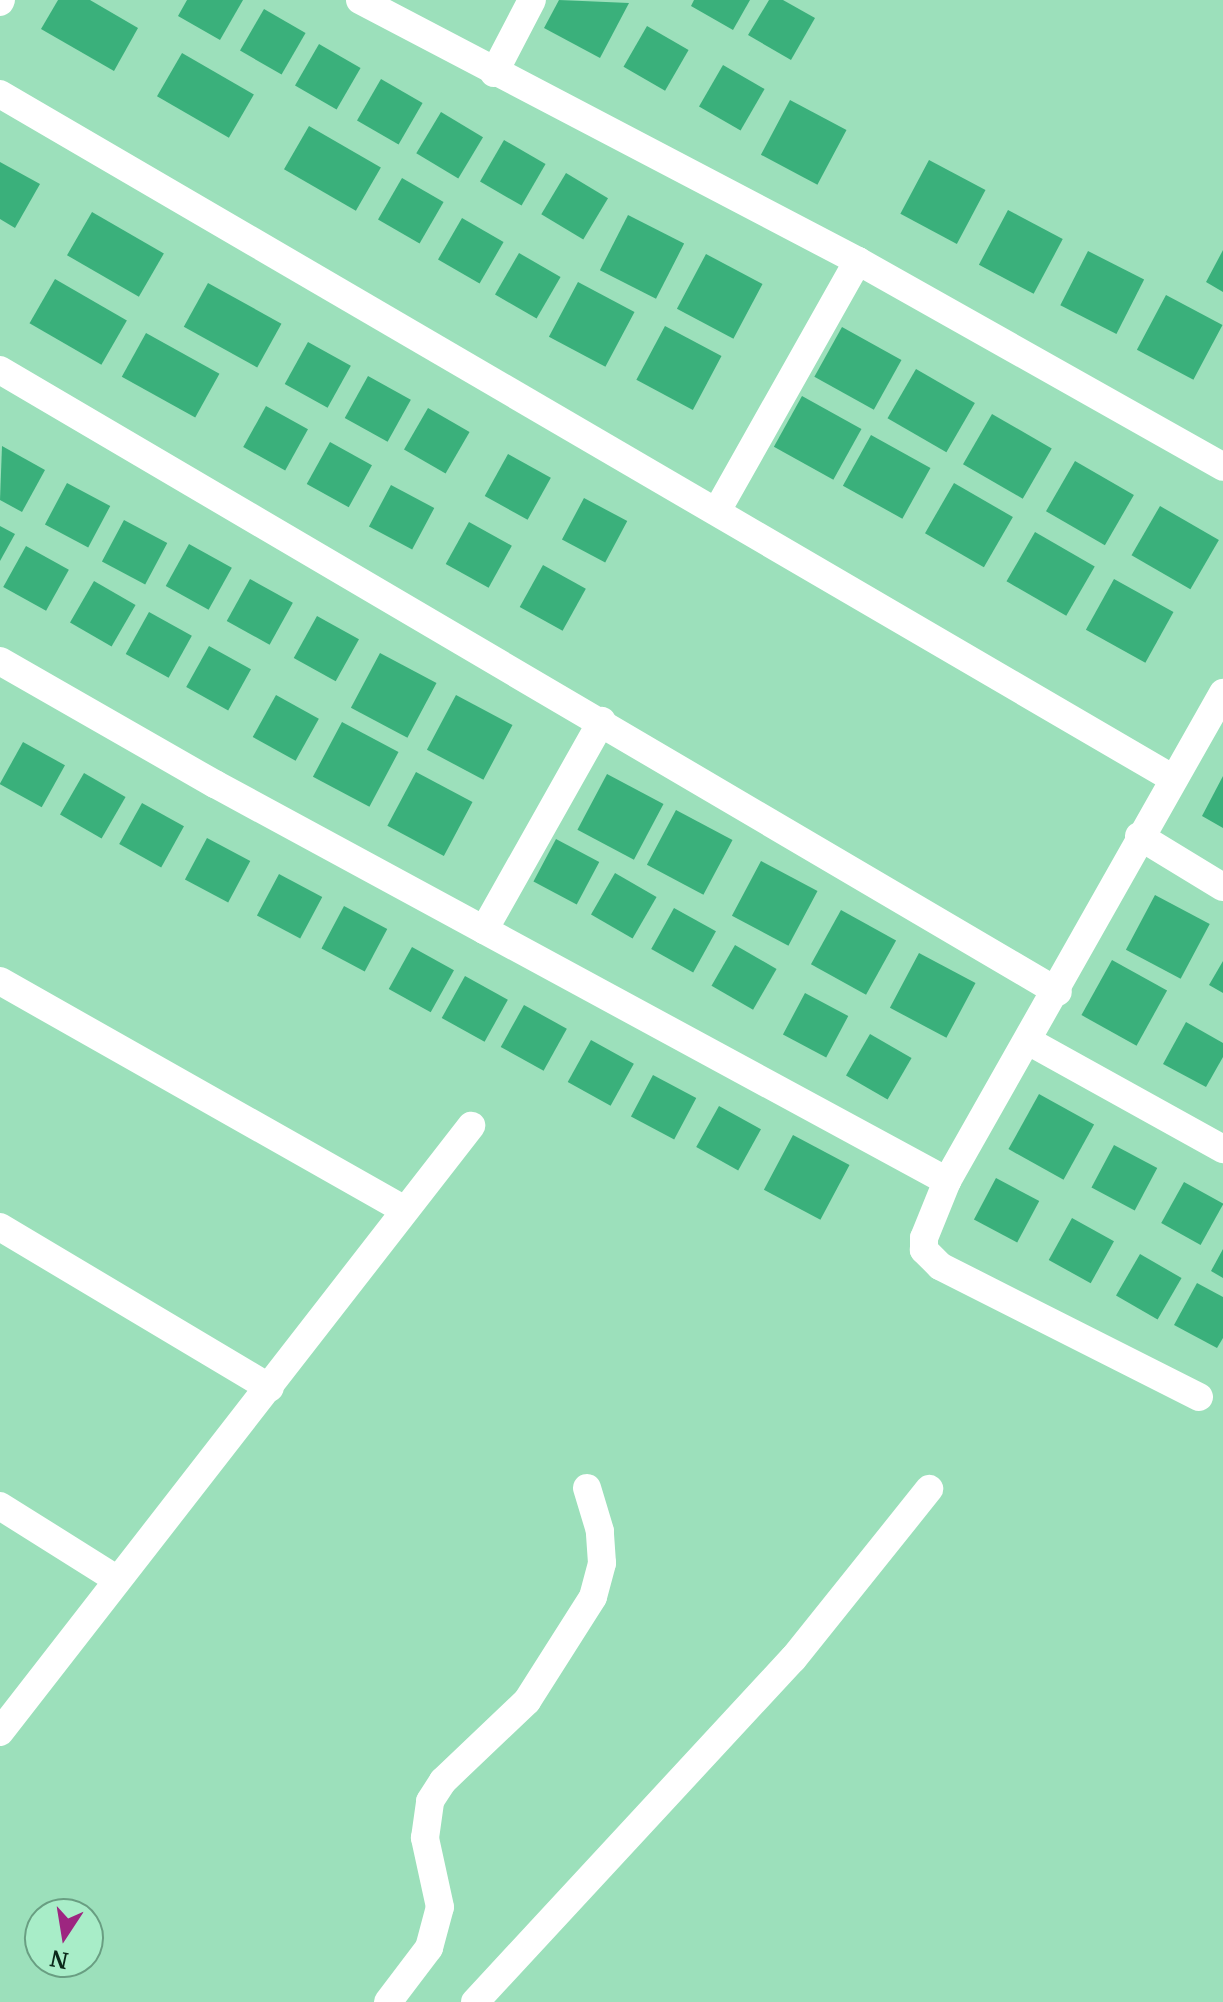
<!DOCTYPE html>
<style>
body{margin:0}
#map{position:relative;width:1223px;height:2002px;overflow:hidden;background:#9ce0bb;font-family:Merriweather,serif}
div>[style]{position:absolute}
.building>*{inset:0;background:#3ab07b;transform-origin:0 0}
.street>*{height:28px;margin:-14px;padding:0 14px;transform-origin:14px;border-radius:14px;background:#fff}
span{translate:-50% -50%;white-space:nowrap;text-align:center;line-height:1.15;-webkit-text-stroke:6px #a8edc8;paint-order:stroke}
.north{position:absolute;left:24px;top:1898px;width:80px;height:80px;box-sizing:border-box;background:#a8edc8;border:2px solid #699e82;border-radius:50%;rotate:192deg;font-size:22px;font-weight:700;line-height:32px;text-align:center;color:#0a2719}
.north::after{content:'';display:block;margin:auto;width:28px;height:36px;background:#9d2680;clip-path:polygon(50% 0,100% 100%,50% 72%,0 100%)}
</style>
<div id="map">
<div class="building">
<i style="clip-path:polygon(58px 0,90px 0,138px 28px,114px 71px,41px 29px)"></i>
<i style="clip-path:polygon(187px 0,243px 0,220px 40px,178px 16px)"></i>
<i style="clip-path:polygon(559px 0,629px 3px,600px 58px,544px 28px)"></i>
<i style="clip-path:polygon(694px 0,750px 0,733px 30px,691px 6px)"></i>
<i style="clip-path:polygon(769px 0,783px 0,815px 18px,791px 60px,748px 35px)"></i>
<i style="left:264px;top:9px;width:48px;height:48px;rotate:30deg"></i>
<i style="left:647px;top:26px;width:48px;height:47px;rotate:30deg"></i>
<i style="left:319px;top:44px;width:48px;height:48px;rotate:30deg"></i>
<i style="left:182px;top:53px;width:83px;height:50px;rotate:30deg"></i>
<i style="left:723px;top:65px;width:48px;height:48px;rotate:30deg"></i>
<i style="left:381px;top:79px;width:48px;height:48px;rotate:30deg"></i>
<i style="left:790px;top:100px;width:64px;height:62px;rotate:28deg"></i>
<i style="left:441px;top:112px;width:49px;height:48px;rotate:31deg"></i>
<i style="left:309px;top:126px;width:83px;height:50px;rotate:30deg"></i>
<i style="left:504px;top:140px;width:48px;height:48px;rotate:30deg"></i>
<i style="left:929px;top:160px;width:64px;height:61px;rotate:28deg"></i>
<i style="clip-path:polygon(0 162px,40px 184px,15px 228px,0 219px)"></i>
<i style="left:566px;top:173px;width:49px;height:48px;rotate:31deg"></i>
<i style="left:402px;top:178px;width:48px;height:48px;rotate:30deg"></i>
<i style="left:1008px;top:210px;width:62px;height:62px;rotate:28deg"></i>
<i style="left:92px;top:212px;width:83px;height:50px;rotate:30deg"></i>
<i style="left:628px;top:215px;width:63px;height:62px;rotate:27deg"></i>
<i style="left:462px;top:218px;width:48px;height:48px;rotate:30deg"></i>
<i style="clip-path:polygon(1223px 250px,1223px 292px,1206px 282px)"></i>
<i style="left:1088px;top:251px;width:63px;height:61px;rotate:27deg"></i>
<i style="left:519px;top:253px;width:48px;height:48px;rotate:30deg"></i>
<i style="left:706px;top:254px;width:64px;height:62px;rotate:28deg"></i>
<i style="left:55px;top:279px;width:83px;height:51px;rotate:30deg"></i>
<i style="left:578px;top:282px;width:64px;height:62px;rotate:28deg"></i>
<i style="left:208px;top:283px;width:84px;height:50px;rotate:29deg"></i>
<i style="left:1166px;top:295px;width:64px;height:62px;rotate:28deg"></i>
<i style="left:665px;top:326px;width:64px;height:61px;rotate:28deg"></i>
<i style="left:842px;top:327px;width:68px;height:57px;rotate:29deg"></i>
<i style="left:146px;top:333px;width:84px;height:50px;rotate:29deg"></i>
<i style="left:308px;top:342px;width:49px;height:48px;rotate:29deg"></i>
<i style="left:916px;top:369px;width:68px;height:57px;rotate:30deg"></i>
<i style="left:368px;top:376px;width:49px;height:48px;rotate:29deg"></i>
<i style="left:802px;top:396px;width:68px;height:58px;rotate:29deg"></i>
<i style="left:266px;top:406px;width:48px;height:47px;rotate:29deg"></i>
<i style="left:428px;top:408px;width:48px;height:48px;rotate:30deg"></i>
<i style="left:992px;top:414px;width:69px;height:58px;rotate:30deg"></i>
<i style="left:871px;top:435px;width:68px;height:58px;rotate:29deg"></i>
<i style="left:330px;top:442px;width:48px;height:48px;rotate:29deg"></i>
<i style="clip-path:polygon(2px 446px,45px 470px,22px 512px,0 500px)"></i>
<i style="left:508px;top:454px;width:49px;height:48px;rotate:29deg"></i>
<i style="left:1075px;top:461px;width:68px;height:58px;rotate:30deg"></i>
<i style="left:67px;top:483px;width:49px;height:47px;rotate:28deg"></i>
<i style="left:954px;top:483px;width:68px;height:58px;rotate:30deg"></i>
<i style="left:391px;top:485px;width:49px;height:47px;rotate:28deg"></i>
<i style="left:584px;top:498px;width:49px;height:47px;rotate:28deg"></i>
<i style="left:1160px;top:506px;width:68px;height:57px;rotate:30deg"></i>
<i style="left:124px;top:520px;width:49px;height:47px;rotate:28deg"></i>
<i style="left:469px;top:522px;width:49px;height:48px;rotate:29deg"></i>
<i style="clip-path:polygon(0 526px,15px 534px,0 561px)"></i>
<i style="left:1035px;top:532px;width:69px;height:57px;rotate:30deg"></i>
<i style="left:189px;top:544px;width:49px;height:48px;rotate:29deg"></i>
<i style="left:26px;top:546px;width:49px;height:47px;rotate:29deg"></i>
<i style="left:543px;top:565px;width:49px;height:48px;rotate:29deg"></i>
<i style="left:250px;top:579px;width:49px;height:48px;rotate:29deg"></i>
<i style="left:1114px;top:579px;width:68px;height:58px;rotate:29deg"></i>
<i style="left:94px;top:581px;width:48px;height:48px;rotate:30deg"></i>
<i style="left:149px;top:612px;width:49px;height:48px;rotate:29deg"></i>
<i style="left:317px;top:616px;width:48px;height:48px;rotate:29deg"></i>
<i style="left:209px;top:646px;width:48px;height:47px;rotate:29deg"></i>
<i style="left:380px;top:653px;width:64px;height:62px;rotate:28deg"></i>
<i style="left:276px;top:695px;width:49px;height:48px;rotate:29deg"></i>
<i style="left:456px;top:695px;width:64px;height:62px;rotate:28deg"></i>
<i style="left:342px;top:722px;width:64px;height:62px;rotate:28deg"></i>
<i style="left:23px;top:742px;width:48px;height:48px;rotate:29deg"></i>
<i style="left:416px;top:772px;width:64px;height:61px;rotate:28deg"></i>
<i style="left:84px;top:773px;width:48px;height:48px;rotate:30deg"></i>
<i style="left:607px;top:774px;width:64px;height:63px;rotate:28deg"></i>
<i style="clip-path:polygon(1223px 776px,1223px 828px,1202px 816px)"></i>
<i style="left:142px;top:803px;width:48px;height:47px;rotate:29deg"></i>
<i style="left:676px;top:810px;width:64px;height:62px;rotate:28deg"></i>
<i style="left:207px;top:838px;width:49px;height:47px;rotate:28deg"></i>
<i style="left:556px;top:839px;width:49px;height:48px;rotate:28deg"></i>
<i style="left:761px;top:861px;width:64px;height:62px;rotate:28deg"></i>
<i style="left:615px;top:873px;width:48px;height:48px;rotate:30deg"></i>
<i style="left:279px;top:874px;width:49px;height:47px;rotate:28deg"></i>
<i style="left:1155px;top:895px;width:62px;height:62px;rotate:28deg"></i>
<i style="left:344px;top:906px;width:49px;height:48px;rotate:28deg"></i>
<i style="left:674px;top:908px;width:48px;height:47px;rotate:29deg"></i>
<i style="left:841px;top:910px;width:63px;height:62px;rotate:29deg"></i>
<i style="left:735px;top:945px;width:48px;height:47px;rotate:30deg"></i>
<i style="left:412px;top:947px;width:48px;height:48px;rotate:29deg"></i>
<i style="left:919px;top:953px;width:64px;height:62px;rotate:28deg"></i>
<i style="left:1112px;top:960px;width:63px;height:63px;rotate:29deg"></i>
<i style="clip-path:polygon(1223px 961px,1223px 993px,1209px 985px)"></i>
<i style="left:465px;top:976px;width:49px;height:48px;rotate:29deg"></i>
<i style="left:805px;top:993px;width:49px;height:47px;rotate:28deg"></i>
<i style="left:524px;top:1005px;width:49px;height:48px;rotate:29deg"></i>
<i style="clip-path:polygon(1186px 1022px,1223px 1043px,1223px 1057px,1206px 1087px,1163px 1064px)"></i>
<i style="left:870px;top:1034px;width:48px;height:48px;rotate:30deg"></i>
<i style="left:591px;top:1040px;width:49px;height:48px;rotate:29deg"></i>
<i style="left:653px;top:1075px;width:49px;height:47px;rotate:28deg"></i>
<i style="left:1039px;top:1094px;width:63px;height:63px;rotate:29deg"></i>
<i style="left:719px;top:1106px;width:48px;height:47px;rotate:29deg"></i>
<i style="left:793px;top:1135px;width:64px;height:62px;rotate:28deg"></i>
<i style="left:1114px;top:1145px;width:49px;height:48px;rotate:28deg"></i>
<i style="left:996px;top:1178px;width:49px;height:47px;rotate:28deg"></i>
<i style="left:1184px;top:1182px;width:45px;height:47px;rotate:29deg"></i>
<i style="left:1072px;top:1218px;width:48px;height:48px;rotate:29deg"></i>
<i style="clip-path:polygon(1223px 1249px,1223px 1278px,1211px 1271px)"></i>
<i style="left:1140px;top:1254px;width:48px;height:48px;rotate:30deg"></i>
<i style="clip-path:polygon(1197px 1283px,1223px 1297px,1223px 1338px,1217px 1348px,1174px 1325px)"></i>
</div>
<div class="street">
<i style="left:360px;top:0;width:562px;rotate:27.66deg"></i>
<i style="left:858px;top:261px;width:419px;rotate:29.4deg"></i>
<i style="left:0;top:2px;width:2px;rotate:-63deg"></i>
<i style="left:494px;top:73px;width:82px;rotate:-62.5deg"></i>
<i style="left:0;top:94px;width:1357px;rotate:30.27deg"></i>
<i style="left:0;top:370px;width:1227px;rotate:30.45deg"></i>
<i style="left:718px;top:509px;width:285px;rotate:-60.6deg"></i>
<i style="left:0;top:661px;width:248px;rotate:29.8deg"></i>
<i style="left:215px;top:784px;width:833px;rotate:28.47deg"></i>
<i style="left:1139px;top:836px;width:98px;rotate:31.3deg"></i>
<i style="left:484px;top:930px;width:240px;rotate:-60.6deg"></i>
<i style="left:0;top:981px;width:464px;rotate:29.5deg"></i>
<i style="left:1030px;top:1042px;width:221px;rotate:29deg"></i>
<i style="left:0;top:1227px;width:314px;rotate:30.8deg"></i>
<i style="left:1199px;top:1397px;width:290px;rotate:-153.2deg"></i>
<i style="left:940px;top:1266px;width:23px;rotate:-135deg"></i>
<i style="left:924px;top:1250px;width:12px;rotate:-90deg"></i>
<i style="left:924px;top:1238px;width:61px;rotate:-68deg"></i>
<i style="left:947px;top:1181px;width:561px;rotate:-60.51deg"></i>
<i style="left:0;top:1506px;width:136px;rotate:32.1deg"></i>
<i style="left:0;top:1732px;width:768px;rotate:-52.14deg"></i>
<i style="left:388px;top:2002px;width:68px;rotate:-52.8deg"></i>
<i style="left:429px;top:1948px;width:42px;rotate:-75deg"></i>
<i style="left:440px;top:1907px;width:71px;rotate:-102.3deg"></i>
<i style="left:425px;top:1838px;width:37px;rotate:-82deg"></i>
<i style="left:430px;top:1801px;width:24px;rotate:-57deg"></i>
<i style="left:443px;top:1781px;width:116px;rotate:-43.6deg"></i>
<i style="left:527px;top:1701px;width:123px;rotate:-57.6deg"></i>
<i style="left:593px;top:1597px;width:35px;rotate:-75deg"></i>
<i style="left:602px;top:1563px;width:32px;rotate:-94deg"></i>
<i style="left:600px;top:1531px;width:45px;rotate:-106.8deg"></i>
<i style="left:475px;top:2002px;width:468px;rotate:-47.2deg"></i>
<i style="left:793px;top:1659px;width:218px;rotate:-51.3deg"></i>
</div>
<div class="north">N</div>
</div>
